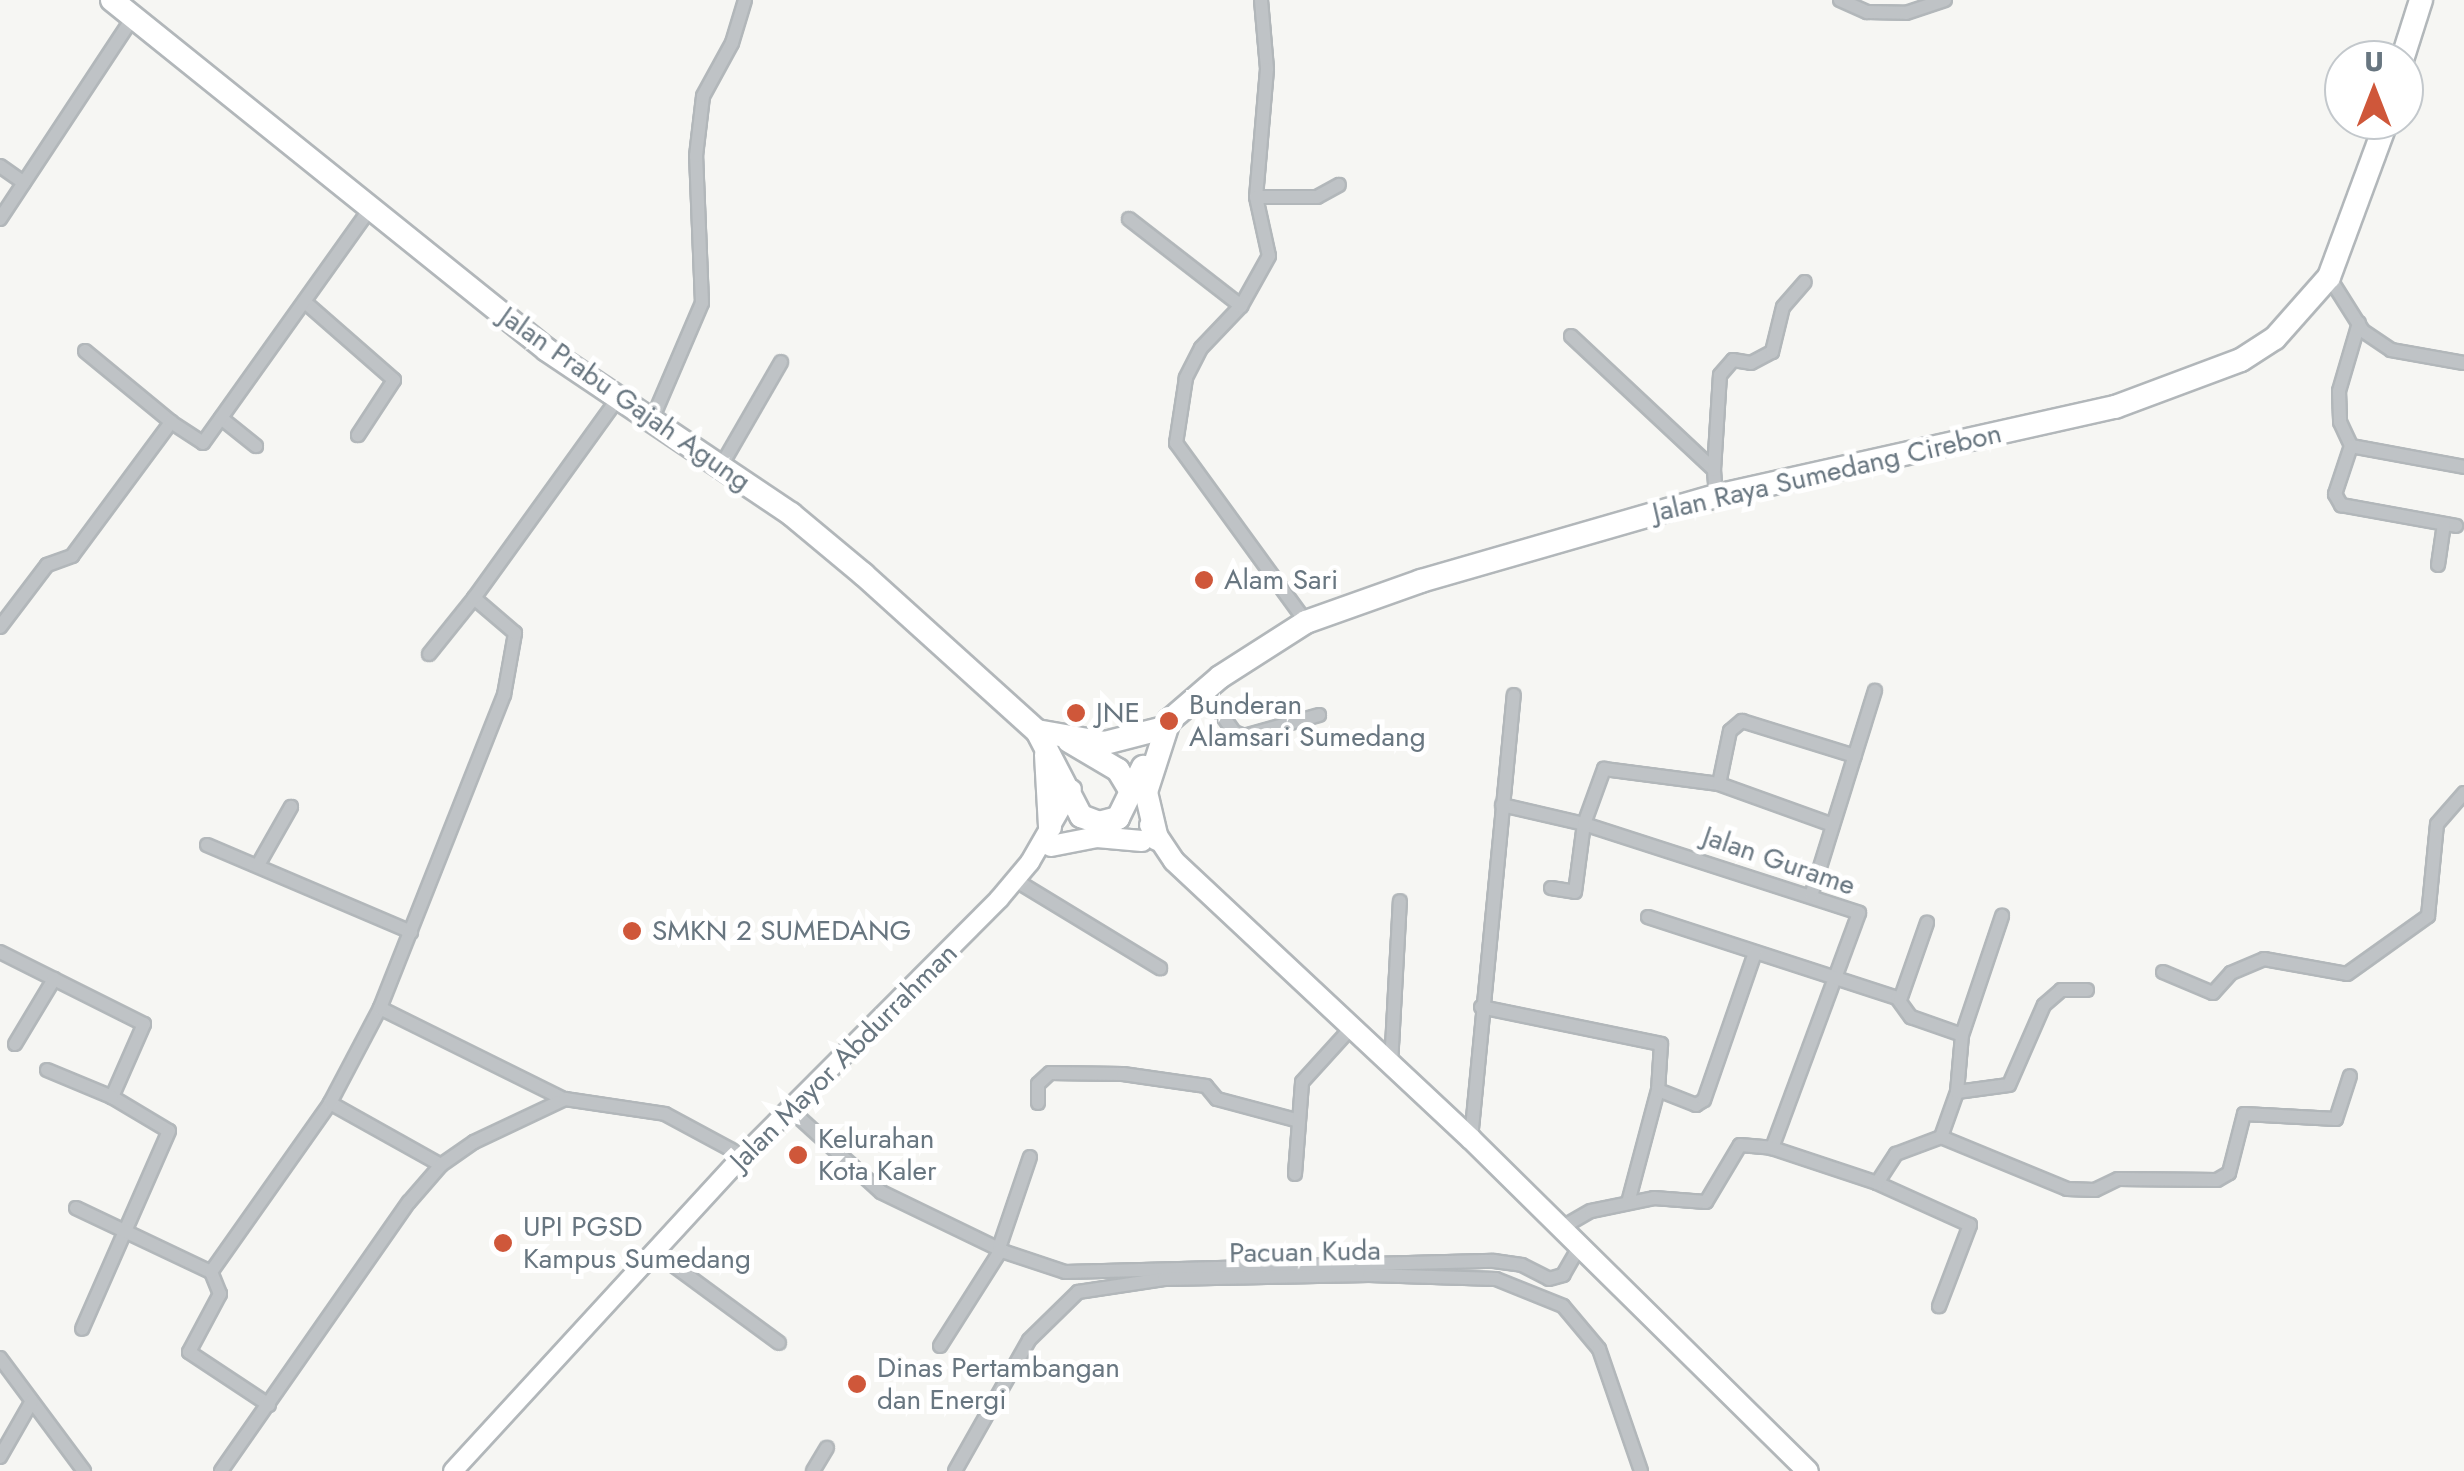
<!DOCTYPE html>
<style>
body{margin:0}
#map{position:relative;width:2464px;height:1471px;overflow:hidden;background:#f6f6f3;font-family:Jost,sans-serif}
div>[style]{position:absolute}
.roads{filter:drop-shadow(2px 0 #b2b7ba) drop-shadow(-2px 0 #b2b7ba) drop-shadow(0 2px #b2b7ba) drop-shadow(0 -2px #b2b7ba)}
.street>*{height:12px;margin:-6px;padding:0 6px;transform-origin:6px;border-radius:6px;background:#bfc3c6}
.secondary>*{height:18px;margin:-9px;padding:0 9px;transform-origin:9px;border-radius:9px;background:#fff}
.primary>*{height:20px;margin:-10px;padding:0 10px;transform-origin:10px;border-radius:10px;background:#fff}
.highway>*{height:22px;margin:-11px;padding:0 11px;transform-origin:11px;border-radius:11px;background:#fff}
.dots>*{width:28px;height:28px;translate:-50% -50%;box-sizing:border-box;border:5px solid #fff;border-radius:50%}
span{translate:-50% -50%;white-space:nowrap;text-align:center;line-height:1.15;-webkit-text-stroke:10px #fff;paint-order:stroke}
.street-label{font-size:28px;color:#687680}
.poi-label{font-size:28px;color:#687680}
.left{translate:0 -50%;text-align:left}
.north{position:absolute;left:2324px;top:40px;width:100px;height:100px;box-sizing:border-box;background:#fff;border:2px solid #c3c8cc;border-radius:50%;rotate:0deg;font-size:28px;font-weight:700;line-height:40px;text-align:center;color:#687680}
.north::after{content:'';display:block;margin:auto;width:35px;height:45px;background:#cf573a;clip-path:polygon(50% 0,100% 100%,50% 72%,0 100%)}
</style>
<div id="map">
<div class="roads">
<div class="street">
<i style="left:1261px;top:0;width:69px;rotate:85deg"></i>
<i style="left:1267px;top:69px;width:128px;rotate:94.9deg"></i>
<i style="left:1256px;top:197px;width:60px;rotate:77.6deg"></i>
<i style="left:1269px;top:256px;width:57px;rotate:119.2deg"></i>
<i style="left:1241px;top:306px;width:58px;rotate:133.6deg"></i>
<i style="left:1201px;top:348px;width:34px;rotate:117deg"></i>
<i style="left:1186px;top:378px;width:66px;rotate:98.7deg"></i>
<i style="left:1176px;top:443px;width:221px;rotate:54deg"></i>
<i style="left:1840px;top:0;width:30px;rotate:24deg"></i>
<i style="left:1867px;top:12px;width:39px;rotate:1deg"></i>
<i style="left:1906px;top:13px;width:41px;rotate:-18.4deg"></i>
<i style="left:0;top:166px;width:29px;rotate:35deg"></i>
<i style="left:1256px;top:197px;width:61px"></i>
<i style="left:1317px;top:197px;width:25px;rotate:-29deg"></i>
<i style="left:0;top:219px;width:240px;rotate:-56.6deg"></i>
<i style="left:1129px;top:219px;width:142px;rotate:37.8deg"></i>
<i style="left:2329px;top:277px;width:64px;rotate:57.8deg"></i>
<i style="left:2363px;top:331px;width:34px;rotate:34deg"></i>
<i style="left:2391px;top:350px;width:74px;rotate:10.1deg"></i>
<i style="left:306px;top:303px;width:117px;rotate:41.2deg"></i>
<i style="left:394px;top:380px;width:66px;rotate:123.2deg"></i>
<i style="left:2359px;top:323px;width:71px;rotate:106.4deg"></i>
<i style="left:2339px;top:391px;width:31px;rotate:88deg"></i>
<i style="left:2340px;top:422px;width:26px;rotate:65deg"></i>
<i style="left:2351px;top:446px;width:115px;rotate:10.5deg"></i>
<i style="left:1571px;top:336px;width:196px;rotate:43.1deg"></i>
<i style="left:1714px;top:470px;width:26px;rotate:86deg"></i>
<i style="left:85px;top:351px;width:112px;rotate:39.5deg"></i>
<i style="left:221px;top:418px;width:45px;rotate:38.7deg"></i>
<i style="left:651px;top:422px;width:129px;rotate:-66.8deg"></i>
<i style="left:702px;top:303px;width:147px;rotate:-92.3deg"></i>
<i style="left:696px;top:156px;width:60px;rotate:-83.3deg"></i>
<i style="left:703px;top:96px;width:60px;rotate:-61.3deg"></i>
<i style="left:732px;top:43px;width:45px;rotate:-73.2deg"></i>
<i style="left:2351px;top:446px;width:51px;rotate:108.4deg"></i>
<i style="left:2335px;top:494px;width:13px;rotate:61deg"></i>
<i style="left:2341px;top:505px;width:117px;rotate:10.3deg"></i>
<i style="left:721px;top:466px;width:120px;rotate:-60deg"></i>
<i style="left:1714px;top:470px;width:95px;rotate:-86.4deg"></i>
<i style="left:1720px;top:375px;width:20px;rotate:-49deg"></i>
<i style="left:1733px;top:360px;width:18px;rotate:9deg"></i>
<i style="left:1751px;top:363px;width:24px;rotate:-28deg"></i>
<i style="left:1772px;top:352px;width:46px;rotate:-76.3deg"></i>
<i style="left:1783px;top:307px;width:33px;rotate:-49deg"></i>
<i style="left:2438px;top:565px;width:41px;rotate:-81.7deg"></i>
<i style="left:0;top:627px;width:78px;rotate:-52.8deg"></i>
<i style="left:47px;top:565px;width:27px;rotate:-20deg"></i>
<i style="left:72px;top:556px;width:167px;rotate:-53.5deg"></i>
<i style="left:171px;top:422px;width:38px;rotate:33deg"></i>
<i style="left:203px;top:443px;width:287px;rotate:-54.5deg"></i>
<i style="left:429px;top:654px;width:72px;rotate:-51.2deg"></i>
<i style="left:1204px;top:690px;width:52px;rotate:54.5deg"></i>
<i style="left:1234px;top:732px;width:11px;rotate:22deg"></i>
<i style="left:1244px;top:736px;width:78px;rotate:-15.6deg"></i>
<i style="left:1719px;top:784px;width:54px;rotate:-78.3deg"></i>
<i style="left:1730px;top:731px;width:16px;rotate:-40deg"></i>
<i style="left:1742px;top:721px;width:118px;rotate:17.2deg"></i>
<i style="left:1502px;top:805px;width:84px;rotate:13deg"></i>
<i style="left:1584px;top:824px;width:289px;rotate:17.9deg"></i>
<i style="left:1859px;top:913px;width:251px;rotate:110.3deg"></i>
<i style="left:207px;top:845px;width:222px;rotate:23.1deg"></i>
<i style="left:258px;top:865px;width:67px;rotate:-60.4deg"></i>
<i style="left:1015px;top:880px;width:170px;rotate:31.3deg"></i>
<i style="left:1551px;top:888px;width:24px;rotate:9deg"></i>
<i style="left:1575px;top:892px;width:69px;rotate:-82.5deg"></i>
<i style="left:1584px;top:824px;width:59px;rotate:-70deg"></i>
<i style="left:1604px;top:769px;width:116px;rotate:7.4deg"></i>
<i style="left:1719px;top:784px;width:121px;rotate:19.8deg"></i>
<i style="left:1811px;top:896px;width:215px;rotate:-72.7deg"></i>
<i style="left:1648px;top:917px;width:262px;rotate:18deg"></i>
<i style="left:1897px;top:998px;width:24px;rotate:54deg"></i>
<i style="left:1911px;top:1017px;width:54px;rotate:19.4deg"></i>
<i style="left:1962px;top:1035px;width:126px;rotate:-71.4deg"></i>
<i style="left:0;top:952px;width:161px;rotate:26.6deg"></i>
<i style="left:144px;top:1024px;width:80px;rotate:113.7deg"></i>
<i style="left:112px;top:1097px;width:66px;rotate:30.8deg"></i>
<i style="left:169px;top:1131px;width:216px;rotate:113.7deg"></i>
<i style="left:2163px;top:972px;width:54px;rotate:22.8deg"></i>
<i style="left:2213px;top:993px;width:27px;rotate:-48deg"></i>
<i style="left:2231px;top:973px;width:36px;rotate:-23deg"></i>
<i style="left:2264px;top:959px;width:84px;rotate:10.2deg"></i>
<i style="left:2347px;top:974px;width:100px;rotate:-35.6deg"></i>
<i style="left:2428px;top:916px;width:92px;rotate:-84.4deg"></i>
<i style="left:2437px;top:824px;width:41px;rotate:-48.9deg"></i>
<i style="left:1900px;top:1000px;width:82px;rotate:-70.7deg"></i>
<i style="left:1481px;top:1007px;width:184px;rotate:11.6deg"></i>
<i style="left:1661px;top:1044px;width:46px;rotate:93.7deg"></i>
<i style="left:1658px;top:1090px;width:117px;rotate:104.9deg"></i>
<i style="left:380px;top:1008px;width:202px;rotate:26.4deg"></i>
<i style="left:15px;top:1044px;width:76px;rotate:-59deg"></i>
<i style="left:1391px;top:1065px;width:164px;rotate:-86.9deg"></i>
<i style="left:47px;top:1070px;width:70px;rotate:22.6deg"></i>
<i style="left:1658px;top:1090px;width:41px;rotate:21.5deg"></i>
<i style="left:1696px;top:1105px;width:9px;rotate:-32deg"></i>
<i style="left:1704px;top:1100px;width:156px;rotate:-70.9deg"></i>
<i style="left:1957px;top:1092px;width:52px;rotate:-7.7deg"></i>
<i style="left:2009px;top:1085px;width:87px;rotate:-66.4deg"></i>
<i style="left:2044px;top:1005px;width:23px;rotate:-41deg"></i>
<i style="left:2061px;top:990px;width:26px"></i>
<i style="left:330px;top:1103px;width:127px;rotate:29.2deg"></i>
<i style="left:1038px;top:1103px;width:19px;rotate:-90deg"></i>
<i style="left:1038px;top:1084px;width:16px;rotate:-43deg"></i>
<i style="left:1050px;top:1073px;width:73px;rotate:0.8deg"></i>
<i style="left:1123px;top:1074px;width:84px;rotate:8.2deg"></i>
<i style="left:1206px;top:1086px;width:17px;rotate:50deg"></i>
<i style="left:1217px;top:1099px;width:82px;rotate:14.9deg"></i>
<i style="left:792px;top:1111px;width:120px;rotate:42.3deg"></i>
<i style="left:881px;top:1192px;width:138px;rotate:25.8deg"></i>
<i style="left:1005px;top:1252px;width:63px;rotate:18.4deg"></i>
<i style="left:1065px;top:1272px;width:429px;rotate:-1.5deg"></i>
<i style="left:1494px;top:1261px;width:28px;rotate:8deg"></i>
<i style="left:1522px;top:1265px;width:30px;rotate:27deg"></i>
<i style="left:1549px;top:1279px;width:15px;rotate:-16deg"></i>
<i style="left:1563px;top:1275px;width:34px;rotate:-60deg"></i>
<i style="left:1941px;top:1137px;width:136px;rotate:22.4deg"></i>
<i style="left:2067px;top:1189px;width:28px;rotate:2deg"></i>
<i style="left:2095px;top:1190px;width:25px;rotate:-26deg"></i>
<i style="left:2118px;top:1179px;width:99px;rotate:0.6deg"></i>
<i style="left:2217px;top:1180px;width:14px;rotate:-30deg"></i>
<i style="left:2229px;top:1173px;width:61px;rotate:-75.7deg"></i>
<i style="left:2244px;top:1114px;width:92px;rotate:3.1deg"></i>
<i style="left:2336px;top:1119px;width:45px;rotate:-72deg"></i>
<i style="left:1471px;top:1139px;width:446px;rotate:-84.5deg"></i>
<i style="left:1295px;top:1174px;width:92px;rotate:-85.6deg"></i>
<i style="left:1302px;top:1082px;width:73px;rotate:-47.8deg"></i>
<i style="left:1877px;top:1183px;width:102px;rotate:24.3deg"></i>
<i style="left:1970px;top:1225px;width:87px;rotate:110.9deg"></i>
<i style="left:76px;top:1208px;width:149px;rotate:25.4deg"></i>
<i style="left:1561px;top:1228px;width:34px;rotate:-30deg"></i>
<i style="left:1591px;top:1211px;width:64px;rotate:-11.7deg"></i>
<i style="left:1654px;top:1198px;width:52px;rotate:4.4deg"></i>
<i style="left:1706px;top:1202px;width:66px;rotate:-59.2deg"></i>
<i style="left:1740px;top:1145px;width:32px;rotate:5deg"></i>
<i style="left:1772px;top:1148px;width:111px;rotate:18.4deg"></i>
<i style="left:1877px;top:1183px;width:35px;rotate:-57deg"></i>
<i style="left:1896px;top:1154px;width:48px;rotate:-20.7deg"></i>
<i style="left:1941px;top:1137px;width:48px;rotate:-70.4deg"></i>
<i style="left:1957px;top:1092px;width:57px;rotate:-85deg"></i>
<i style="left:999px;top:1248px;width:96px;rotate:-71.2deg"></i>
<i style="left:658px;top:1254px;width:150px;rotate:36.3deg"></i>
<i style="left:940px;top:1346px;width:114px;rotate:-57.6deg"></i>
<i style="left:0;top:1358px;width:141px;rotate:53.4deg"></i>
<i style="left:269px;top:1405px;width:96px;rotate:-146.5deg"></i>
<i style="left:189px;top:1352px;width:66px;rotate:-61.9deg"></i>
<i style="left:220px;top:1294px;width:24px;rotate:-112deg"></i>
<i style="left:211px;top:1272px;width:207px;rotate:-54.8deg"></i>
<i style="left:330px;top:1103px;width:107px;rotate:-62.2deg"></i>
<i style="left:380px;top:1008px;width:337px;rotate:-68.4deg"></i>
<i style="left:504px;top:695px;width:63px;rotate:-79.9deg"></i>
<i style="left:515px;top:633px;width:54px;rotate:-139.5deg"></i>
<i style="left:474px;top:598px;width:244px;rotate:-54.2deg"></i>
<i style="left:0;top:1457px;width:64px;rotate:-60.3deg"></i>
<i style="left:221px;top:1471px;width:328px;rotate:-55.1deg"></i>
<i style="left:409px;top:1202px;width:49px;rotate:-49.1deg"></i>
<i style="left:441px;top:1165px;width:40px;rotate:-34.9deg"></i>
<i style="left:474px;top:1142px;width:101px;rotate:-25.3deg"></i>
<i style="left:565px;top:1099px;width:101px;rotate:8.5deg"></i>
<i style="left:665px;top:1114px;width:89px;rotate:28.3deg"></i>
<i style="left:813px;top:1471px;width:27px;rotate:-59deg"></i>
<i style="left:955px;top:1471px;width:150px;rotate:-60.5deg"></i>
<i style="left:1029px;top:1340px;width:69px;rotate:-44.4deg"></i>
<i style="left:1078px;top:1292px;width:87px;rotate:-8.6deg"></i>
<i style="left:1164px;top:1279px;width:205px;rotate:-1.1deg"></i>
<i style="left:1369px;top:1275px;width:127px;rotate:1.8deg"></i>
<i style="left:1496px;top:1279px;width:72px;rotate:21.9deg"></i>
<i style="left:1563px;top:1306px;width:56px;rotate:50.1deg"></i>
<i style="left:1599px;top:1349px;width:129px;rotate:71deg"></i>
</div>
<div class="secondary">
<i style="left:453px;top:1471px;width:428px;rotate:-47.4deg"></i>
<i style="left:743px;top:1156px;width:363px;rotate:-45.1deg"></i>
<i style="left:999px;top:899px;width:48px;rotate:-50deg"></i>
<i style="left:1030px;top:862px;width:84px;rotate:-60.1deg"></i>
</div>
<div class="primary">
<i style="left:1150px;top:825px;width:43px;rotate:56.3deg"></i>
<i style="left:1174px;top:861px;width:407px;rotate:43.1deg"></i>
<i style="left:1471px;top:1139px;width:473px;rotate:44.6deg"></i>
<i style="left:1051px;top:846px;width:47px;rotate:-11.1deg"></i>
<i style="left:1097px;top:837px;width:45px;rotate:5.1deg"></i>
</div>
<div class="highway">
<i style="left:112px;top:0;width:558px;rotate:38.82deg"></i>
<i style="left:547px;top:350px;width:294px;rotate:33.9deg"></i>
<i style="left:791px;top:514px;width:94px;rotate:39.8deg"></i>
<i style="left:863px;top:574px;width:234px;rotate:42.1deg"></i>
<i style="left:1037px;top:731px;width:96px;rotate:62.6deg"></i>
<i style="left:1081px;top:816px;width:19px;rotate:21deg"></i>
<i style="left:1099px;top:823px;width:20px;rotate:-15deg"></i>
<i style="left:1118px;top:818px;width:57px;rotate:-63.9deg"></i>
<i style="left:2402px;top:60px;width:63px;rotate:-72.4deg"></i>
<i style="left:1037px;top:731px;width:69px;rotate:10deg"></i>
<i style="left:1105px;top:743px;width:61px;rotate:-14.3deg"></i>
<i style="left:1069px;top:741px;width:57px;rotate:30.6deg"></i>
<i style="left:1118px;top:770px;width:26px;rotate:59deg"></i>
<i style="left:1046px;top:755px;width:72px;rotate:86.8deg"></i>
<i style="left:1157px;top:839px;width:48px;rotate:-103.2deg"></i>
<i style="left:1146px;top:792px;width:75px;rotate:-72.1deg"></i>
<i style="left:1169px;top:721px;width:67px;rotate:-40.8deg"></i>
<i style="left:1220px;top:677px;width:102px;rotate:-32.6deg"></i>
<i style="left:1306px;top:622px;width:122px;rotate:-19.6deg"></i>
<i style="left:1421px;top:581px;width:307px;rotate:-16.1deg"></i>
<i style="left:1716px;top:496px;width:409px;rotate:-12.6deg"></i>
<i style="left:2115px;top:407px;width:134px;rotate:-20.5deg"></i>
<i style="left:2241px;top:360px;width:40px;rotate:-32.9deg"></i>
<i style="left:2275px;top:338px;width:81px;rotate:-48.5deg"></i>
<i style="left:2329px;top:277px;width:167px;rotate:-69.7deg"></i>
</div>
</div>
<div class="dots">
<i style="left:1204px;top:580px;background:#cf573a"></i>
<i style="left:1076px;top:713px;background:#cf573a"></i>
<i style="left:1169px;top:721px;background:#cf573a"></i>
<i style="left:632px;top:931px;background:#cf573a"></i>
<i style="left:798px;top:1155px;background:#cf573a"></i>
<i style="left:503px;top:1243px;background:#cf573a"></i>
<i style="left:857px;top:1384px;background:#cf573a"></i>
</div>
<div class="street-label">
<span style="left:625px;top:399px;rotate:35deg">Jalan Prabu Gajah Agung</span>
<span style="left:1827px;top:473px;rotate:-13deg">Jalan Raya Sumedang Cirebon</span>
<span style="left:1779px;top:861px;rotate:19deg">Jalan Gurame</span>
<span style="left:844px;top:1057px;rotate:-45deg">Jalan Mayor Abdurrahman</span>
<span style="left:1305px;top:1252px;rotate:-1deg">Pacuan Kuda</span>
</div>
<div class="poi-label">
<span class="left" style="left:1224px;top:580px">Alam Sari</span>
<span class="left" style="left:1189px;top:721px">Bunderan<br>Alamsari Sumedang</span>
<span class="left" style="left:1096px;top:713px">JNE</span>
<span class="left" style="left:652px;top:931px">SMKN 2 SUMEDANG</span>
<span class="left" style="left:818px;top:1155px">Kelurahan<br>Kota Kaler</span>
<span class="left" style="left:523px;top:1243px">UPI PGSD<br>Kampus Sumedang</span>
<span class="left" style="left:877px;top:1384px">Dinas Pertambangan<br>dan Energi</span>
</div>
<div class="north">U</div>
</div>
